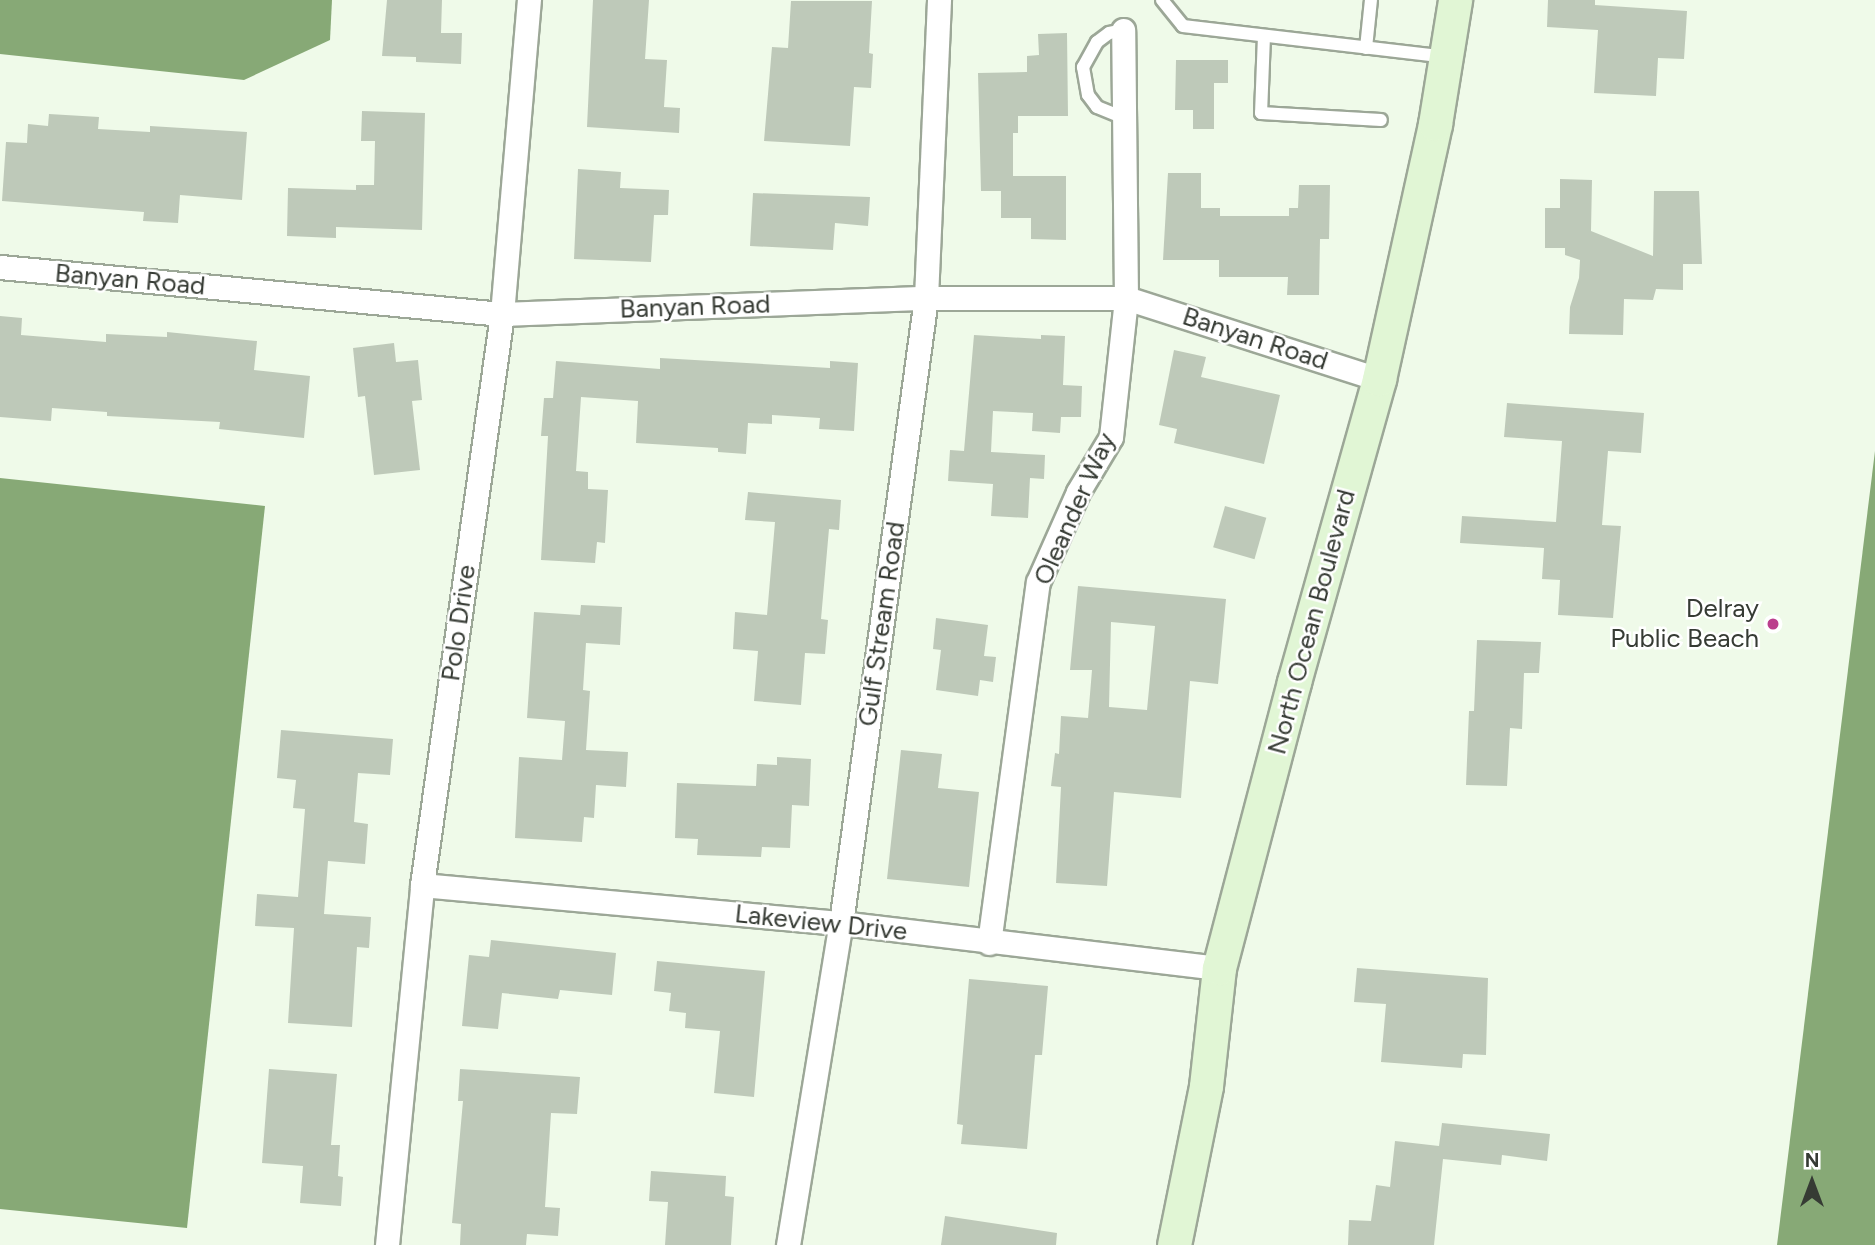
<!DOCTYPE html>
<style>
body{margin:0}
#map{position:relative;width:1875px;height:1245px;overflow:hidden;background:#effae9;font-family:Figtree,sans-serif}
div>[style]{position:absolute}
.water>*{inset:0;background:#87a976}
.building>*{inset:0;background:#bec9b9;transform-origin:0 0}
.roads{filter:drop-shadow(2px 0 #9ca797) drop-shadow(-2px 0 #9ca797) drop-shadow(0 2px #9ca797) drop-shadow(0 -2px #9ca797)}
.lane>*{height:12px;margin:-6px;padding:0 6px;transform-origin:6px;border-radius:6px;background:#fff}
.street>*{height:23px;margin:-11.5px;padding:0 11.5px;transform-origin:11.5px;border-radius:11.5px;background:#fff}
.secondary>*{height:33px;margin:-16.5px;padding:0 16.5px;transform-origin:16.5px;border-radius:16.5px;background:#e1f6d5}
.dots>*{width:19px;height:19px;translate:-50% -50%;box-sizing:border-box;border:4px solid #fff;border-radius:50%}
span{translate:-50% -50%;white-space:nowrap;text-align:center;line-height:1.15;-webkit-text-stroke:5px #fff;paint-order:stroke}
.street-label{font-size:26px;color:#363b34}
.poi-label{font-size:26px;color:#363b34}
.right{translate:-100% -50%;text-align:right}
.north{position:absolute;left:1777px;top:1147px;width:70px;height:70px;-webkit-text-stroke:5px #fff;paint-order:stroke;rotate:0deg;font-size:19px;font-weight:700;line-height:28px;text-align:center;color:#363b34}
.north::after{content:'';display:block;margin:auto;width:24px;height:32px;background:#363b34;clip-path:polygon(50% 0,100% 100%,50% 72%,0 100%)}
</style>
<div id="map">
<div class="water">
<i style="clip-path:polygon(0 0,332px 0,330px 40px,244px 80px,0 54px)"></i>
<i style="clip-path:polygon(1875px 451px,1875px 1245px,1777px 1245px)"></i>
<i style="clip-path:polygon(0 478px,265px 506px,187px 1228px,0 1209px)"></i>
</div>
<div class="building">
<i style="clip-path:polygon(387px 0,442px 0,441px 33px,462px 33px,461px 64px,416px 62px,416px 57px,382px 56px)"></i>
<i style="clip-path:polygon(593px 0,649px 0,645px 59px,667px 60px,664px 107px,680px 108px,679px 133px,587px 127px)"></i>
<i style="clip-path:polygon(1548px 0,1595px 0,1595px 5px,1687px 11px,1684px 59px,1658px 58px,1656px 96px,1594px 93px,1598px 30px,1547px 27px)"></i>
<i style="clip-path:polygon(791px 1px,872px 1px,869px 53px,873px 54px,871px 88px,854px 87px,850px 146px,764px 141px,772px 47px,788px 48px)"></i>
<i style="clip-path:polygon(1067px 33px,1068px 116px,1018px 116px,1018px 133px,1013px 133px,1013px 176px,1066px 176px,1066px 240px,1031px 239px,1031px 218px,1001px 218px,1001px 191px,981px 191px,978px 73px,1027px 72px,1027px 56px,1039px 55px,1038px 34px)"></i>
<i style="clip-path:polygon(1176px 60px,1228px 60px,1228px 83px,1214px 83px,1214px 129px,1193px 129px,1193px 110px,1175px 110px)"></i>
<i style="clip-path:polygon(362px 111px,425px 113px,422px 230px,336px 227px,336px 238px,287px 236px,288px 188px,356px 190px,356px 185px,374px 185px,375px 141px,361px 141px)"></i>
<i style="clip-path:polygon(49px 114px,99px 117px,98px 129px,150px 132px,150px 126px,247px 132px,242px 200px,180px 195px,178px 223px,143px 221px,144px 212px,2px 201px,6px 142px,27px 143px,28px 124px,48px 126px)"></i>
<i style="clip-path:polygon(578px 169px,621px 172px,620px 188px,669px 190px,668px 215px,654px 215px,651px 262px,574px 259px)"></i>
<i style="clip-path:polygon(1168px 173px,1201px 173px,1201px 208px,1220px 208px,1220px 216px,1289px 216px,1289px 208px,1298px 208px,1299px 185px,1330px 185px,1329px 239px,1320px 239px,1319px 295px,1287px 295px,1288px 277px,1219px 277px,1219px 260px,1163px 260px)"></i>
<i style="clip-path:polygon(1560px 179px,1592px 180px,1591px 231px,1653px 256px,1654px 191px,1699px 191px,1702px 264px,1683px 264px,1683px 290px,1656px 289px,1653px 300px,1624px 299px,1623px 335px,1569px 334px,1570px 307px,1579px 278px,1580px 260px,1565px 255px,1565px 248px,1545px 248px,1545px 208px,1560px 208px)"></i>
<i style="clip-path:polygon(753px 193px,870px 197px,868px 226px,835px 223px,833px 250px,750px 246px)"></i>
<i style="clip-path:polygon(0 316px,22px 318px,21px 335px,106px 342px,106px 334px,167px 337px,167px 332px,257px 341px,254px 370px,310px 376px,304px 438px,219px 429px,220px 422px,107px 416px,107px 412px,52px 408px,51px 421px,0 417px)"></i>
<i style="clip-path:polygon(974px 335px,1041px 339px,1041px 335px,1065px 336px,1063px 385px,1082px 386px,1081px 417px,1061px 417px,1060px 433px,1032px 431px,1033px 413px,993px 411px,991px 452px,1045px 455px,1044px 479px,1030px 478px,1028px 518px,991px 516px,993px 484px,948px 481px,950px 450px,964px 451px)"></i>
<i style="clip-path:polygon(394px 343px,396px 362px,418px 360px,422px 400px,412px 401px,420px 470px,374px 475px,365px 396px,358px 397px,353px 348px)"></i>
<i style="clip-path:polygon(1174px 350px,1206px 357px,1201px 377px,1280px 395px,1264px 464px,1174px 443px,1177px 429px,1159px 425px)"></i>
<i style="clip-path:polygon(660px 358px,830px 368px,830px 361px,858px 363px,854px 431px,819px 429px,820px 418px,772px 415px,772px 424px,748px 423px,746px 454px,718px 452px,718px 448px,636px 443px,638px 401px,581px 397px,576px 471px,588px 472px,588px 489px,608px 490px,605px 543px,597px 542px,595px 563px,541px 560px,548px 436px,541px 436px,544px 398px,553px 398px,556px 361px,660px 369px)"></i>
<i style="clip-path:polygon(1507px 403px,1644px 413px,1641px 453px,1608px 451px,1602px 525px,1621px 526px,1613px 618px,1558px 615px,1560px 580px,1542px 579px,1544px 548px,1460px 543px,1462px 516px,1556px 522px,1562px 441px,1504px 437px)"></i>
<i style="clip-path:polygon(748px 492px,841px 500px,839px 530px,829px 529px,821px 619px,828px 620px,825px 654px,805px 653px,801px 705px,754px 701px,758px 651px,733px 649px,735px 612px,767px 615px,775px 522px,745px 520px)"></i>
<i style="left:1225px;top:506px;width:43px;height:43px;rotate:16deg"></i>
<i style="clip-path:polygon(evenodd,1078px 586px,1226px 599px,1218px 684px,1190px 681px,1181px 798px,1114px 792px,1107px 886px,1056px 883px,1061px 787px,1051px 786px,1055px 753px,1059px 754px,1061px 716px,1088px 718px,1092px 670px,1070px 670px,1078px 586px,1111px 622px,1155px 626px,1147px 710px,1109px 707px,1111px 622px)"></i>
<i style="clip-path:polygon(581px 605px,622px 607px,620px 645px,586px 643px,583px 690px,590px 691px,586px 750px,628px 752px,626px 787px,596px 785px,594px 818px,584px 817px,582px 842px,515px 838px,519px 757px,562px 760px,565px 721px,527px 718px,534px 612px,580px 615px)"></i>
<i style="clip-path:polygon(936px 618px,988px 625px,984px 656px,996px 657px,993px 682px,980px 680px,978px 696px,936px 690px,941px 650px,933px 649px)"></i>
<i style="clip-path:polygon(1477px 640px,1541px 642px,1539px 673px,1524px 673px,1522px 729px,1510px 728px,1507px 786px,1466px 785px,1469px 711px,1474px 711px)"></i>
<i style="clip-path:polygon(281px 730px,393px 739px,390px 775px,358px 773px,354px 822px,368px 824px,365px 864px,328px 861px,324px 914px,371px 917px,369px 948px,357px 947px,352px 1027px,288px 1023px,294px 928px,255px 926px,257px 894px,298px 897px,305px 809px,293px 808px,296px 780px,277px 778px)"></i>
<i style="clip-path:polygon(901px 750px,942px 754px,938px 788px,979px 792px,969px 887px,887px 879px)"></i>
<i style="clip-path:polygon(777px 757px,811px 759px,809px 806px,792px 805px,790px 848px,762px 847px,761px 857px,697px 855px,698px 839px,675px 838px,677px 783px,756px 786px,757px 764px,777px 765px)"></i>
<i style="clip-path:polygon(491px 940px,616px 953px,612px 995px,560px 990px,558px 999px,502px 993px,498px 1029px,462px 1026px,469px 955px,489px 957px)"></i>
<i style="clip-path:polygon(657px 961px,765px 971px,754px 1097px,714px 1093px,720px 1031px,685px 1028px,686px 1013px,669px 1011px,671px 993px,654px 991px)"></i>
<i style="clip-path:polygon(1357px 968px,1488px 978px,1486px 1055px,1463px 1054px,1462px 1068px,1381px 1062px,1386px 1004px,1354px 1002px)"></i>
<i style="clip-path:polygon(969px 979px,1048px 986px,1042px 1055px,1035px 1055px,1027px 1149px,961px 1144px,963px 1125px,957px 1124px)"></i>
<i style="clip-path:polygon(269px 1069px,337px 1074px,331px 1145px,340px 1145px,338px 1176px,343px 1177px,341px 1206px,300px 1203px,303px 1166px,262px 1163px)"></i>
<i style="clip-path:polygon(460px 1069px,580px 1077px,577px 1114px,551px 1113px,545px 1207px,560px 1208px,558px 1236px,527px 1234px,526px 1245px,460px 1245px,461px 1224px,452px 1223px,463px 1101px,458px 1101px)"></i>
<i style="clip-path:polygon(1442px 1123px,1550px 1134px,1547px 1161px,1502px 1155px,1501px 1165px,1443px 1159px,1434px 1245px,1348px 1245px,1349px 1220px,1371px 1221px,1376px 1185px,1390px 1187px,1395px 1141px,1439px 1146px)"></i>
<i style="clip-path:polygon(651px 1171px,726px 1176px,725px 1196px,734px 1197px,731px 1245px,665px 1245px,668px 1202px,649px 1201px)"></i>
<i style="clip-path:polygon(945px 1216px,1057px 1233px,1056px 1245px,941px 1245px)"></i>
</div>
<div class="roads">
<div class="lane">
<i style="left:1162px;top:0;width:33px;rotate:51deg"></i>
<i style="left:1183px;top:26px;width:264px;rotate:6.7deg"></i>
<i style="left:1123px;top:30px;width:14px;rotate:168deg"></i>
<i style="left:1109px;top:33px;width:15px;rotate:143deg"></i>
<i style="left:1097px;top:42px;width:29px;rotate:119deg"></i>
<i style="left:1083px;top:67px;width:28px;rotate:80deg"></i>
<i style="left:1088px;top:95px;width:15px;rotate:53deg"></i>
<i style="left:1097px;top:107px;width:29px;rotate:22deg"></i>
<i style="left:1264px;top:36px;width:77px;rotate:92.2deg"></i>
<i style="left:1261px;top:113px;width:120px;rotate:3.3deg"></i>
<i style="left:1366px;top:48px;width:48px;rotate:-84.1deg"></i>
</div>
<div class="street">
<i style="left:0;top:267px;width:504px;rotate:5.35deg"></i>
<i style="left:502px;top:314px;width:424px;rotate:-2.2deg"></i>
<i style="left:926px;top:298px;width:200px"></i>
<i style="left:1126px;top:298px;width:266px;rotate:17.8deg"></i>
<i style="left:422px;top:885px;width:421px;rotate:5.2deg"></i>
<i style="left:841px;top:923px;width:381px;rotate:6.8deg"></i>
<i style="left:989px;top:943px;width:364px;rotate:-82.3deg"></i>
<i style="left:1038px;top:582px;width:98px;rotate:-66deg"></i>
<i style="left:1078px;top:492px;width:64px;rotate:-59deg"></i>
<i style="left:1111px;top:437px;width:140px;rotate:-83.8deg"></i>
<i style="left:1126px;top:298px;width:268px;rotate:-90.6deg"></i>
<i style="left:387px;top:1245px;width:362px;rotate:-84.4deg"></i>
<i style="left:422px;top:885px;width:577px;rotate:-82.02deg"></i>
<i style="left:502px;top:314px;width:315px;rotate:-85.1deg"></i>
<i style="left:788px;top:1245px;width:326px;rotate:-80.7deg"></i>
<i style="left:841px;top:923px;width:631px;rotate:-82.26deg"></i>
<i style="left:926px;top:298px;width:298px;rotate:-87.5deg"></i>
</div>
<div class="secondary">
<i style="left:1174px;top:1245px;width:162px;rotate:-78.6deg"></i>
<i style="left:1206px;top:1086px;width:119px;rotate:-83.7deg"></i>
<i style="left:1219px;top:968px;width:296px;rotate:-75.3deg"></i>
<i style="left:1294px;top:682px;width:315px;rotate:-74.3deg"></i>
<i style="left:1379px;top:379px;width:261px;rotate:-77.6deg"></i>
<i style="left:1435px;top:124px;width:126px;rotate:-80.8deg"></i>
</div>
</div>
<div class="dots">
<i style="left:1773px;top:624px;background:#bb3e8d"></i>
</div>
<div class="street-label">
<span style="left:130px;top:280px;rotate:5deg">Banyan Road</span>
<span style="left:695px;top:307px;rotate:-2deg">Banyan Road</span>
<span style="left:1255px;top:339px;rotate:18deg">Banyan Road</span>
<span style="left:1075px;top:509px;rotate:-66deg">Oleander Way</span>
<span style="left:1312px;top:622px;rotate:-75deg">North Ocean Boulevard</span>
<span style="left:459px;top:623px;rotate:-82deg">Polo Drive</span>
<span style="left:882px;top:624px;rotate:-82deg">Gulf Stream Road</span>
<span style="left:821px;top:923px;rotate:6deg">Lakeview Drive</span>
</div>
<div class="poi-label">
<span class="right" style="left:1759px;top:624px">Delray<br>Public Beach</span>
</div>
<div class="north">N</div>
</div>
